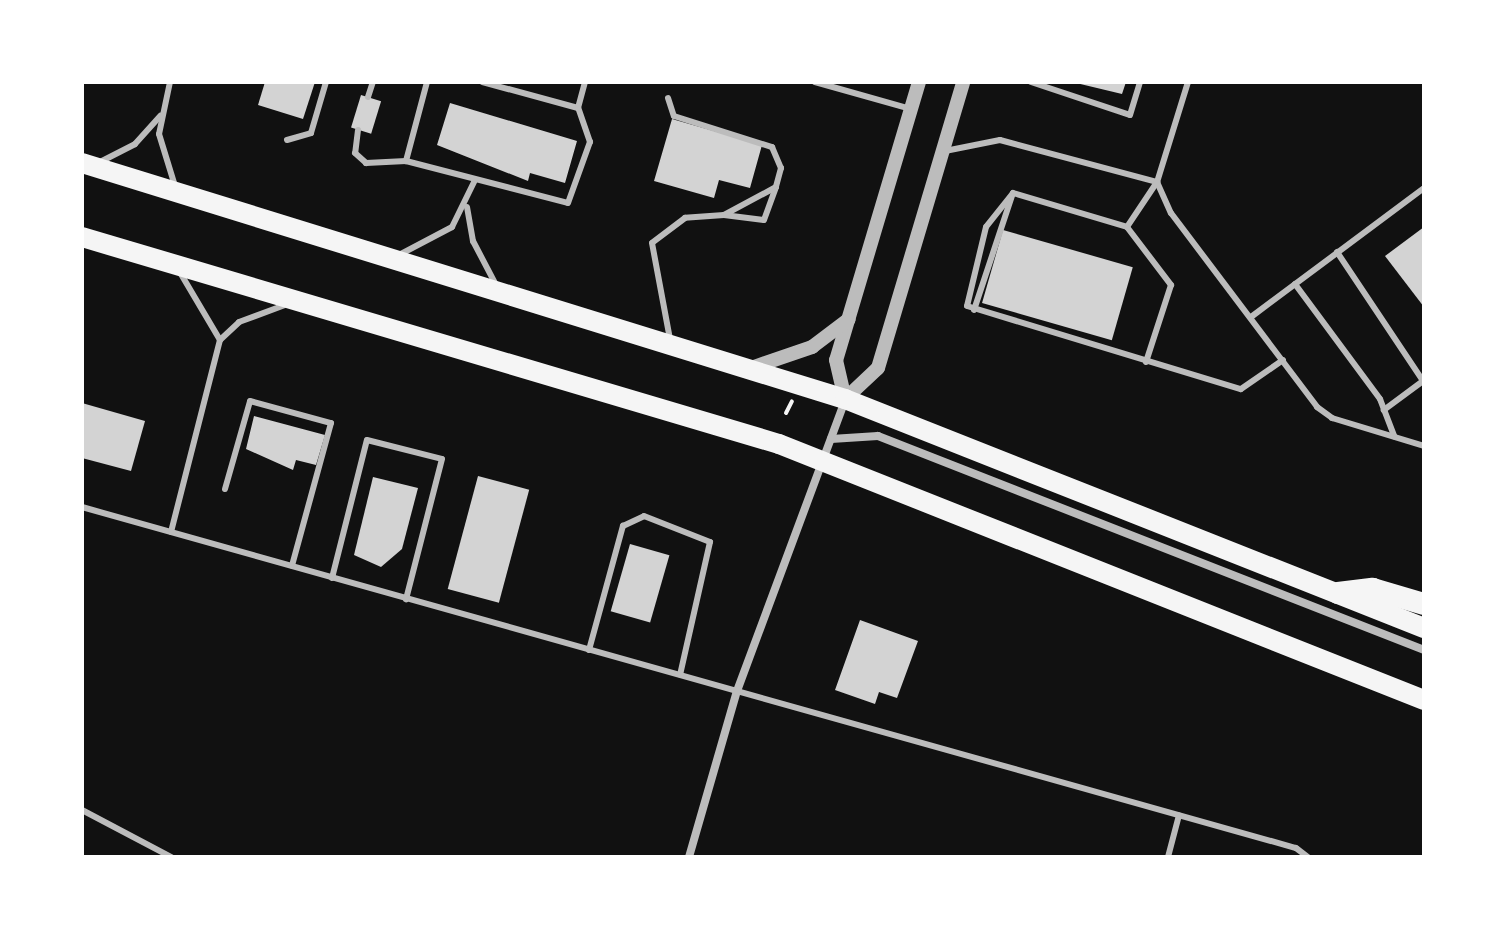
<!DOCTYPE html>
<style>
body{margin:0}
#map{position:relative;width:1506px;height:939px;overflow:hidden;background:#111;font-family:Roboto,sans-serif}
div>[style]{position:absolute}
.building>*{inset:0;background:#d3d3d3;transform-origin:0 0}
.path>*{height:4px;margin:-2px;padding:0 2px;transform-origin:2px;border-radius:2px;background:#f5f5f5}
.service>*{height:6px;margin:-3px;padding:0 3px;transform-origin:3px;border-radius:3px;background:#bcbcbc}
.minor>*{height:8px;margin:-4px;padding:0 4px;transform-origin:4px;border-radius:4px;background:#bcbcbc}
.tertiary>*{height:14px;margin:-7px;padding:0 7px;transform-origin:7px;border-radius:7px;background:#bcbcbc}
.primary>*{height:20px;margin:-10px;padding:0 10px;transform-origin:10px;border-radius:10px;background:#f5f5f5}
.motorway>*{height:22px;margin:-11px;padding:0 11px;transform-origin:11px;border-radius:11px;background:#f5f5f5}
span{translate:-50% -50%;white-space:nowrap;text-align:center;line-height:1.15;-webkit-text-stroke:8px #fff;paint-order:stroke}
.frame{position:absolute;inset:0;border:84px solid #fff;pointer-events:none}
</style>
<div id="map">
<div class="building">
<i style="clip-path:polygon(265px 82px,315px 82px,303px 119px,258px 105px)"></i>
<i style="clip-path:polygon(1072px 82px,1126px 82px,1122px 94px)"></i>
<i style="left:361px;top:95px;width:21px;height:34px;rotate:17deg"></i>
<i style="clip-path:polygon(450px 103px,577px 141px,565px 183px,530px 173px,528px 181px,437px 145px)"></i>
<i style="clip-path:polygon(672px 119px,762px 145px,750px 188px,719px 180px,714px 198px,654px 181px)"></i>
<i style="clip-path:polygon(1424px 227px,1424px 307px,1385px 256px)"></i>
<i style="left:1003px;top:230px;width:135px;height:76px;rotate:16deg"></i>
<i style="clip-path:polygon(82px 403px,145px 421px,131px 471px,82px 458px)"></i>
<i style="clip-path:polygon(254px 416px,325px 435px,316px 465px,296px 460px,293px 470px,246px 449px)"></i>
<i style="left:478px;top:476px;width:53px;height:117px;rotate:15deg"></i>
<i style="clip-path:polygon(373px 477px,418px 488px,402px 549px,381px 567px,354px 555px)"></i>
<i style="left:630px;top:544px;width:41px;height:70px;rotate:16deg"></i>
<i style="clip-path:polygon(860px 620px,918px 641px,897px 698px,879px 692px,875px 704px,835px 690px)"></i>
</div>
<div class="path">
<i style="left:786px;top:413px;width:13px;rotate:-63deg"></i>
</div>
<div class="service">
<i style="left:170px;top:82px;width:53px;rotate:101.9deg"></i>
<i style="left:159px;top:134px;width:54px;rotate:72.9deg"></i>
<i style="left:427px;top:82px;width:82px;rotate:104.9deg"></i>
<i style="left:406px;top:161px;width:167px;rotate:14.5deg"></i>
<i style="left:568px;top:203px;width:65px;rotate:-70.2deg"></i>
<i style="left:590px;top:142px;width:36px;rotate:-109deg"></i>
<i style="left:578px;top:108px;width:99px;rotate:-164.8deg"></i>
<i style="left:815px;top:82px;width:100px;rotate:15.7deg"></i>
<i style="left:1031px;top:82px;width:104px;rotate:18.4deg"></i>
<i style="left:1130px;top:115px;width:34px;rotate:-73deg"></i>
<i style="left:1188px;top:82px;width:105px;rotate:107.2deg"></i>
<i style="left:1157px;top:182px;width:34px;rotate:66deg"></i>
<i style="left:1171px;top:213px;width:243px;rotate:53deg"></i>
<i style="left:1317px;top:407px;width:19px;rotate:36deg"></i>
<i style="left:1332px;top:418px;width:96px;rotate:16.9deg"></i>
<i style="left:368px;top:97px;width:16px;rotate:-72deg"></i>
<i style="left:668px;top:98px;width:19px;rotate:72deg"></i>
<i style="left:674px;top:116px;width:103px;rotate:17.6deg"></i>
<i style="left:772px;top:147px;width:23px;rotate:67deg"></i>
<i style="left:781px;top:168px;width:20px;rotate:105deg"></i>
<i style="left:776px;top:187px;width:59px;rotate:151.7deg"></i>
<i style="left:724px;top:215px;width:39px;rotate:176deg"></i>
<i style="left:685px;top:218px;width:41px;rotate:142.9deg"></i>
<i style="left:652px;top:243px;width:98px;rotate:79.4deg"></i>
<i style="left:578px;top:108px;width:27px;rotate:-75deg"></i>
<i style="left:358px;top:130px;width:23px;rotate:97deg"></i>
<i style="left:355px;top:153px;width:15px;rotate:42deg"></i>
<i style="left:366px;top:163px;width:40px;rotate:-2.9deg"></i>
<i style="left:287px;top:140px;width:25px;rotate:-16deg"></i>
<i style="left:311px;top:133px;width:53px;rotate:-73.6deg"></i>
<i style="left:945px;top:151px;width:56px;rotate:-11.3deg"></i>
<i style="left:1000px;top:140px;width:163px;rotate:15deg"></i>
<i style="left:1157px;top:182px;width:54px;rotate:123.7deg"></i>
<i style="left:100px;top:162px;width:39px;rotate:-27deg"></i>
<i style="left:135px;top:144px;width:38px;rotate:-48deg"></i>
<i style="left:1013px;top:193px;width:43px;rotate:128.5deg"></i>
<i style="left:986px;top:227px;width:81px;rotate:103.5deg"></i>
<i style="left:967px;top:306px;width:286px;rotate:16.9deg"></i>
<i style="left:1241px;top:389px;width:51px;rotate:-34.6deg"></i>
<i style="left:1013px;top:193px;width:119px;rotate:16.6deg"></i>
<i style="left:1127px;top:227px;width:73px;rotate:52.8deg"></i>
<i style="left:1171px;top:285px;width:81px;rotate:108deg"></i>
<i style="left:467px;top:207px;width:35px;rotate:80deg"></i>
<i style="left:473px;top:241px;width:47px;rotate:62.4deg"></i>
<i style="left:724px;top:215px;width:40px;rotate:7.1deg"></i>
<i style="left:764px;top:220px;width:35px;rotate:-70deg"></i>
<i style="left:1337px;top:252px;width:155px;rotate:56.3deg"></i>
<i style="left:1423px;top:381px;width:49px;rotate:143.4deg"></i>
<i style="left:399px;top:255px;width:60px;rotate:-27.8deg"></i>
<i style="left:452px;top:227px;width:52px;rotate:-63.9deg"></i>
<i style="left:1295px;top:284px;width:143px;rotate:53.5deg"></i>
<i style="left:1380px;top:399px;width:40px;rotate:69deg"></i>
<i style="left:974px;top:310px;width:123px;rotate:-71.6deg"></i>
<i style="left:1251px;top:317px;width:216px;rotate:-36.7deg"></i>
<i style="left:220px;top:340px;width:26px;rotate:-43deg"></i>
<i style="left:239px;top:322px;width:49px;rotate:-20.3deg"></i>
<i style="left:225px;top:489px;width:91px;rotate:-74.1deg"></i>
<i style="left:250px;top:401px;width:84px;rotate:15.2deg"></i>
<i style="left:331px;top:423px;width:148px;rotate:105.3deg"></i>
<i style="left:82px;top:507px;width:1261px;rotate:15.69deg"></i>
<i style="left:1296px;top:848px;width:15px;rotate:37deg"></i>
<i style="left:171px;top:532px;width:198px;rotate:-75.7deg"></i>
<i style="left:220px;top:340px;width:77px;rotate:-120.6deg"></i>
<i style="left:332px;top:578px;width:142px;rotate:-75.8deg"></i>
<i style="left:367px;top:440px;width:77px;rotate:14.2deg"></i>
<i style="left:442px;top:459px;width:145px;rotate:104.4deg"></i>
<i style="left:589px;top:650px;width:129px;rotate:-74.7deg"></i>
<i style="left:623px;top:526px;width:23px;rotate:-25deg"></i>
<i style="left:644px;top:516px;width:71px;rotate:21.5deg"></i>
<i style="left:710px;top:542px;width:136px;rotate:102.7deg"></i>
<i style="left:82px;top:810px;width:101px;rotate:27.8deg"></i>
<i style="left:1168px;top:857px;width:43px;rotate:-75.3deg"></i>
</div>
<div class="minor">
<i style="left:831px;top:439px;width:47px;rotate:-3.7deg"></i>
<i style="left:878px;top:436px;width:586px;rotate:21.4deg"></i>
<i style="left:689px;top:857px;width:173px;rotate:-73.9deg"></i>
<i style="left:737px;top:691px;width:310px;rotate:-69.6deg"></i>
</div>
<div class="tertiary">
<i style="left:919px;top:82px;width:290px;rotate:106.6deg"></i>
<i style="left:836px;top:360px;width:40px;rotate:77deg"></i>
<i style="left:845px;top:399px;width:45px;rotate:-43.2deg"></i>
<i style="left:878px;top:368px;width:298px;rotate:-73.4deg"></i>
<i style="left:751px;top:368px;width:65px;rotate:-19deg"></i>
<i style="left:812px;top:347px;width:46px;rotate:-37.1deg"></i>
</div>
<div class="primary">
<i style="left:82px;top:163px;width:799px;rotate:17.19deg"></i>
<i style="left:845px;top:399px;width:623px;rotate:21.58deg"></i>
<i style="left:82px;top:237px;width:727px;rotate:16.54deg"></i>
<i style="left:779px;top:444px;width:694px;rotate:21.65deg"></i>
</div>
<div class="motorway">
<i style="left:1338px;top:593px;width:35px;rotate:-7deg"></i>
<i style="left:1373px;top:589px;width:53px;rotate:16.4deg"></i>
</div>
<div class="frame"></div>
</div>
